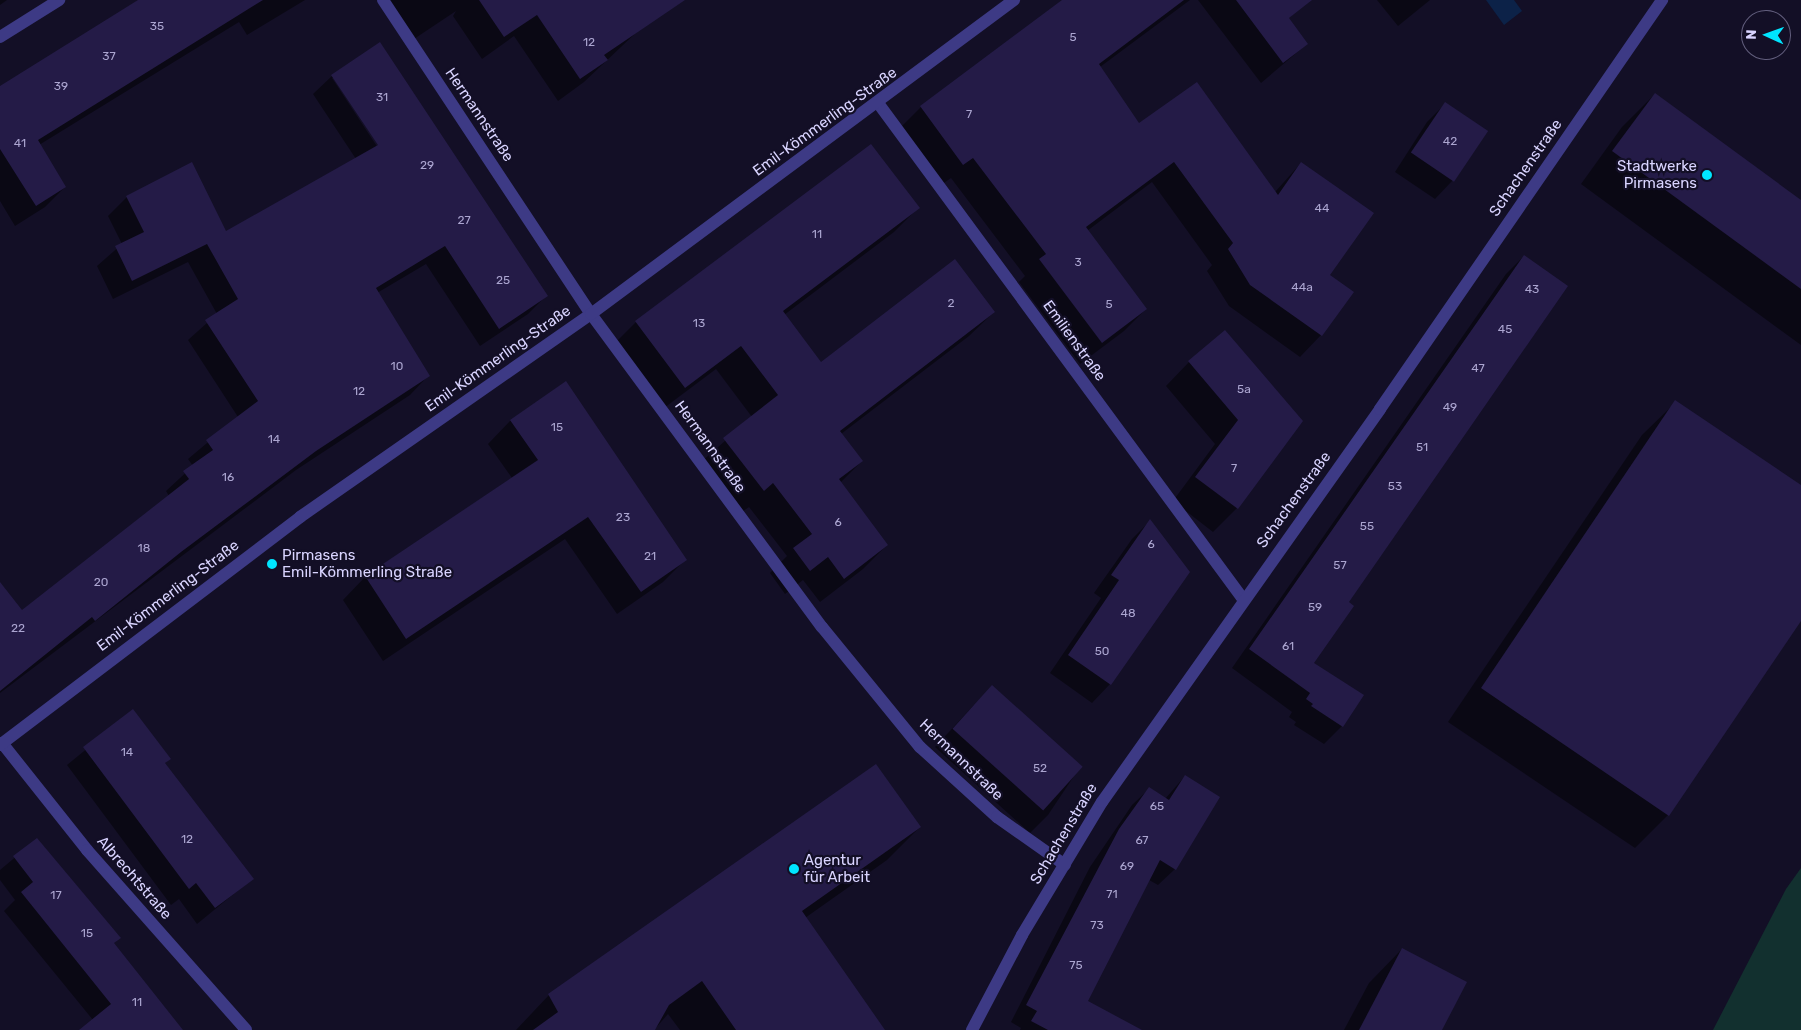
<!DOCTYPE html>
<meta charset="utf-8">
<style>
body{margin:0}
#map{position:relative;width:1801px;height:1030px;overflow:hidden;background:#130f26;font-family:Rubik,sans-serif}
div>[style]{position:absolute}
.green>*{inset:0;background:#12302f}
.water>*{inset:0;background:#0c2248}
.shadow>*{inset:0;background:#0007}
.building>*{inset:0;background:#241b47;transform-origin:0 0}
.minor>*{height:12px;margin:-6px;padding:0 6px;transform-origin:6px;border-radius:6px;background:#3d3a85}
.dots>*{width:14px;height:14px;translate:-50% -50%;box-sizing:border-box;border:2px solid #130f26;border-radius:50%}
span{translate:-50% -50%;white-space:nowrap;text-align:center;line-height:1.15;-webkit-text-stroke:4.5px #130f26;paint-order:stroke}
.number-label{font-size:12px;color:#aca6d1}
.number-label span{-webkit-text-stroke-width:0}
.street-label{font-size:15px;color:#d9d4ff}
.poi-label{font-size:15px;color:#d9d4ff}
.right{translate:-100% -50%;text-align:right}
.left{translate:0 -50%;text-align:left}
.north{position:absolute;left:1741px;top:10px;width:50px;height:50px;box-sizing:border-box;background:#130f26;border:1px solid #625e7d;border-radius:50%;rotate:272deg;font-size:14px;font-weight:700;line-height:20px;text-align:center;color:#d9d4ff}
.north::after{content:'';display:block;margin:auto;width:18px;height:22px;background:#00e5ff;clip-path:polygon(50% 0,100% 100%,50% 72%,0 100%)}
</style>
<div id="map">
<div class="green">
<i style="clip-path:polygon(1801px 868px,1801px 1030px,1713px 1030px,1786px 889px)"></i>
</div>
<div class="water">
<i style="clip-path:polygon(1486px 0,1514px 0,1522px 11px,1504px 25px)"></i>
</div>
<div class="shadow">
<i style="clip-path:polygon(0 0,7px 0,0 5px)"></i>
<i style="clip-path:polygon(144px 0,305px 0,247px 35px,239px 22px,39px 145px,65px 187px,45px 207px,15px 226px,0 201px,0 88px)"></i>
<i style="clip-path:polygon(380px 0,622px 0,641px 28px,584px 82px,558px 101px,514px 36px,482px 59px,453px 16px,456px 11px,408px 43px)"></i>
<i style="clip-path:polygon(1064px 0,1190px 0,1100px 67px,1139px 125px,1275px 192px,1301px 163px,1328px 275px,1321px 335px,1300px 357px,1229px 306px,1207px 271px,1212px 265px,1152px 182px,1087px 231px,1146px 309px,1124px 331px,1080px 364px,1019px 282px,1025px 276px,951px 178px,941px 185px,899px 129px,921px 107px)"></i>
<i style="clip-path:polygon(1198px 0,1290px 0,1297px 10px,1288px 19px,1307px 44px,1261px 83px)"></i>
<i style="clip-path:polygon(1377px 0,1430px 0,1398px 26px)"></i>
<i style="clip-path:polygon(evenodd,380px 44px,546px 296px,528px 314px,480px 346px,426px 264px,377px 293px,428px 376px,410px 395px,296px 470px,0 693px,0 611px,13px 601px,21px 612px,169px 496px,166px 491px,193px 466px,188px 459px,238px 417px,188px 340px,217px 314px,188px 262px,113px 299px,97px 266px,122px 244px,108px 216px,127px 197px,191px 164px,226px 233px,356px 159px,313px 94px,332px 76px,380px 44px,332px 78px,335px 78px,383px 150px,380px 151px,332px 78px)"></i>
<i style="clip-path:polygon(1655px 94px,1801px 202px,1801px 345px,1581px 184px,1622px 127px)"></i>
<i style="clip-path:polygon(1445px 104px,1453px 180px,1435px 199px,1395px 172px,1427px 122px)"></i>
<i style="clip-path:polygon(918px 208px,894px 232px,784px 315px,821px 364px,994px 312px,969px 336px,841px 434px,862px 461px,840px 483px,887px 545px,863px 569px,820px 602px,803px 580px,785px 594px,770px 573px,787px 556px,749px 507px,739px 514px,700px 463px,752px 417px,716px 369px,660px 411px,612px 346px,636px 322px)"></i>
<i style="clip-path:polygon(1524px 256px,1347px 602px,1312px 663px,1342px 726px,1324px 744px,1294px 725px,1296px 722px,1289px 717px,1292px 712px,1232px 668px,1506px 274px)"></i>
<i style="clip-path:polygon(1189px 362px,1301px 421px,1237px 508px,1213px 532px,1173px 501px,1215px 444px,1166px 386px)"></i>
<i style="clip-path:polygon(565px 382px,685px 560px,663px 582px,617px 614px,565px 539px,383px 661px,343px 600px,365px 577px,512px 478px,488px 444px,510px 421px)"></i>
<i style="clip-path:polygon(1676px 402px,1801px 487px,1801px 619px,1668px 815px,1635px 848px,1448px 722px,1642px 435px)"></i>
<i style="clip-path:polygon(1150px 521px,1188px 572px,1110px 684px,1092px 703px,1050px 673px,1101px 598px,1094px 593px,1132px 539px)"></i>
<i style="clip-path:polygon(974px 705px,1080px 767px,1048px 815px,1030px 833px,935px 747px)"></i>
<i style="clip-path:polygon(133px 711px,169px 759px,164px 764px,252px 879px,197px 924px,179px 899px,171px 905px,67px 765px)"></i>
<i style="clip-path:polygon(876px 765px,920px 827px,887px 860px,805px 918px,883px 1030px,680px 1030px,668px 1014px,654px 1030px,516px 1030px,549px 995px)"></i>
<i style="clip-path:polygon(1185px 776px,1175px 869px,1158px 885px,1149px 880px,1086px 1001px,1109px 1030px,1020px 1030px,1021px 1028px,1011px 1022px,1090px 867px,1132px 805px,1149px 789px,1165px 799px)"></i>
<i style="clip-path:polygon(37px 839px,120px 937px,113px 944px,181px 1030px,81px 1030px,93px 1020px,4px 911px,15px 900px,0 880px,0 870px)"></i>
<i style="clip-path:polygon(1402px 949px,1441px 1030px,1344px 1030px,1369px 983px)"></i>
</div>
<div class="building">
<i style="clip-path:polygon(138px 0,263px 0,38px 140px,66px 187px,36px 206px,0 149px,0 86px)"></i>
<i style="clip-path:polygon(479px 0,685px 0,604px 55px,608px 60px,580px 79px,537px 15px,504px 37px)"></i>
<i style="clip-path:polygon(1062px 0,1184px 0,1099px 64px,1139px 123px,1197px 82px,1278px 195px,1301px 162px,1374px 213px,1330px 275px,1354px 292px,1322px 336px,1250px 285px,1228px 249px,1233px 243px,1174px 162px,1086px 227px,1147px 309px,1102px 343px,1039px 259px,1046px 254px,973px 158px,963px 165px,920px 106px)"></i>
<i style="clip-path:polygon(1236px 0,1312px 0,1289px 18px,1308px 44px,1283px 63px)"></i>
<i style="clip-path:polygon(380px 42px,548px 296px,499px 329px,445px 246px,376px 288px,430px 376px,316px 451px,181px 552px,95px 621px,92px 617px,0 691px,0 582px,22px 610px,189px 479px,183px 471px,213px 450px,206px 440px,258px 401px,205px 320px,238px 299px,207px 244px,132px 281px,115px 246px,144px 232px,126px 196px,192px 162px,226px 231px,378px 145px,331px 75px)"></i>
<i style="clip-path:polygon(1655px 93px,1801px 200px,1801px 289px,1612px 151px)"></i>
<i style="left:1445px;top:102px;width:52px;height:61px;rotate:34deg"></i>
<i style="clip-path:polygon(871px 144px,920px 208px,783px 311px,821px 362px,955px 259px,995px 312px,840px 431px,863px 461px,839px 479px,888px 545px,844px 579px,828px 557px,810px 571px,793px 548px,812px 534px,773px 483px,764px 491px,723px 438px,778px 395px,741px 346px,685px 388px,635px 321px)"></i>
<i style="clip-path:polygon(1524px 255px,1568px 286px,1349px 602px,1354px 606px,1314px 663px,1364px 695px,1343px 727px,1311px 706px,1313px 704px,1306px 699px,1310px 693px,1249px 649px)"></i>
<i style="clip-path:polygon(1225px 330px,1303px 421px,1238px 509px,1195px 477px,1238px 420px,1188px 361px)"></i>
<i style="clip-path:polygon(566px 381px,687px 560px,641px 592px,588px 517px,406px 639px,365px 576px,538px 460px,510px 420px)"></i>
<i style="clip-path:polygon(1675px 400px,1801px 485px,1801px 621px,1669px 816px,1481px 688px)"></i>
<i style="clip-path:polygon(1150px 519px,1190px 572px,1111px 685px,1068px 655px,1119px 580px,1111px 575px)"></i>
<i style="left:992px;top:685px;width:122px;height:59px;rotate:42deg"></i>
<i style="clip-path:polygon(133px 709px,171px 759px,165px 763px,254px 879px,215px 908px,196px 883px,189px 889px,83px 747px)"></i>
<i style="clip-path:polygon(876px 764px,921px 827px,802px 911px,885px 1030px,736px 1030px,702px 981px,669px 1005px,655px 1030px,533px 1030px,558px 1012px,548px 994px)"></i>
<i style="clip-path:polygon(1185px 775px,1220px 797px,1176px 870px,1160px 860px,1088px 1001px,1142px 1030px,1048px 1030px,1031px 1021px,1037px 1011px,1026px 1005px,1119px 829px,1149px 787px,1169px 800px)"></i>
<i style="clip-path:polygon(37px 838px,121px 938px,114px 943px,183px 1030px,79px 1030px,111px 1004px,21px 892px,33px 882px,13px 856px)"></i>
<i style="clip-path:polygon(1402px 948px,1467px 982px,1442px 1030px,1359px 1030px)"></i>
</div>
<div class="minor">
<i style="left:383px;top:0;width:377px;rotate:56.5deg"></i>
<i style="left:591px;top:314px;width:389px;rotate:53.6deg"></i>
<i style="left:822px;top:627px;width:155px;rotate:50.8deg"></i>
<i style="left:920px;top:747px;width:104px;rotate:42.3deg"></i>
<i style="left:997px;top:817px;width:83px;rotate:35.2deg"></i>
<i style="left:0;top:37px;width:70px;rotate:-32.1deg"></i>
<i style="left:878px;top:103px;width:616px;rotate:53.65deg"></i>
<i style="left:2px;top:743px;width:137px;rotate:51.5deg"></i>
<i style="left:87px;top:850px;width:240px;rotate:48.5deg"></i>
<i style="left:0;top:745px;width:377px;rotate:-37.2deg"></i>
<i style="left:300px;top:517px;width:355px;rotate:-34.9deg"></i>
<i style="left:591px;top:314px;width:527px;rotate:-36.59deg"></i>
<i style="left:972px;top:1030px;width:107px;rotate:-62.2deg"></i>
<i style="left:1022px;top:935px;width:155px;rotate:-59deg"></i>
<i style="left:1102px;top:802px;width:481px;rotate:-54.7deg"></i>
<i style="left:1380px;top:409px;width:497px;rotate:-55.4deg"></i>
</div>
<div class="dots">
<i style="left:1707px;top:175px;background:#00e5ff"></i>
<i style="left:272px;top:564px;background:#00e5ff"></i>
<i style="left:794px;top:869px;background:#00e5ff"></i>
</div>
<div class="number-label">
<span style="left:157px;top:27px">35</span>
<span style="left:1073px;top:38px">5</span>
<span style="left:589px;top:43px">12</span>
<span style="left:109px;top:57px">37</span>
<span style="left:61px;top:87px">39</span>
<span style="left:382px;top:98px">31</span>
<span style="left:969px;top:115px">7</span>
<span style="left:1450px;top:142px">42</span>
<span style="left:20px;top:144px">41</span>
<span style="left:427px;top:166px">29</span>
<span style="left:1322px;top:209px">44</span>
<span style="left:464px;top:221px">27</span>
<span style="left:817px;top:235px">11</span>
<span style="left:1078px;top:263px">3</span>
<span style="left:503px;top:281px">25</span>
<span style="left:1302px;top:288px">44a</span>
<span style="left:1532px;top:290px">43</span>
<span style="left:951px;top:304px">2</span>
<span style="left:1109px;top:305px">5</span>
<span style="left:699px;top:324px">13</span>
<span style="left:1505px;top:330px">45</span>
<span style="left:397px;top:367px">10</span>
<span style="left:1478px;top:369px">47</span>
<span style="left:1244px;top:390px">5a</span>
<span style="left:359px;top:392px">12</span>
<span style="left:1450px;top:408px">49</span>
<span style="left:557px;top:428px">15</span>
<span style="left:274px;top:440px">14</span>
<span style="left:1422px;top:448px">51</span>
<span style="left:1234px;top:469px">7</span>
<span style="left:228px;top:478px">16</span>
<span style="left:1395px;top:487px">53</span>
<span style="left:623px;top:518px">23</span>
<span style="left:838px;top:523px">6</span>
<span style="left:1367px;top:527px">55</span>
<span style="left:1151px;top:545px">6</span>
<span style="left:144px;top:549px">18</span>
<span style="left:650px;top:557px">21</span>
<span style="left:1340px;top:566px">57</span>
<span style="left:101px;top:583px">20</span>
<span style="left:1315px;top:608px">59</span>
<span style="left:1128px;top:614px">48</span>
<span style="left:18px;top:629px">22</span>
<span style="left:1288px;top:647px">61</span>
<span style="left:1102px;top:652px">50</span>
<span style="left:127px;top:753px">14</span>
<span style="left:1040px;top:769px">52</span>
<span style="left:1157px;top:807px">65</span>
<span style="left:187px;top:840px">12</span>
<span style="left:1142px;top:841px">67</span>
<span style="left:1127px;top:867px">69</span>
<span style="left:1112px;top:895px">71</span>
<span style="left:56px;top:896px">17</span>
<span style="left:1097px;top:926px">73</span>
<span style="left:87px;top:934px">15</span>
<span style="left:1076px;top:966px">75</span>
<span style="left:137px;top:1003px">11</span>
</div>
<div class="street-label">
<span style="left:479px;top:115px;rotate:56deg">Hermannstraße</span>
<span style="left:825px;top:122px;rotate:-36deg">Emil-Kömmerling-Straße</span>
<span style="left:1526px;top:168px;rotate:-55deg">Schachenstraße</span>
<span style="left:1074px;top:341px;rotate:54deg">Emilienstraße</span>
<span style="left:498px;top:359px;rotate:-35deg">Emil-Kömmerling-Straße</span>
<span style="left:710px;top:447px;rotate:54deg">Hermannstraße</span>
<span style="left:1294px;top:500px;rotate:-54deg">Schachenstraße</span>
<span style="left:168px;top:596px;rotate:-37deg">Emil-Kömmerling-Straße</span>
<span style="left:961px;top:760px;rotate:44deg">Hermannstraße</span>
<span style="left:1064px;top:834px;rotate:-59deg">Schachenstraße</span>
<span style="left:134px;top:878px;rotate:49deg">Albrechtstraße</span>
</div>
<div class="poi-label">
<span class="right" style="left:1697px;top:175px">Stadtwerke<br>Pirmasens</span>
<span class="left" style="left:282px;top:564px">Pirmasens<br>Emil-Kömmerling Straße</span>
<span class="left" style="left:804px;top:869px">Agentur<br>für Arbeit</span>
</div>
<div class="north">N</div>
</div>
